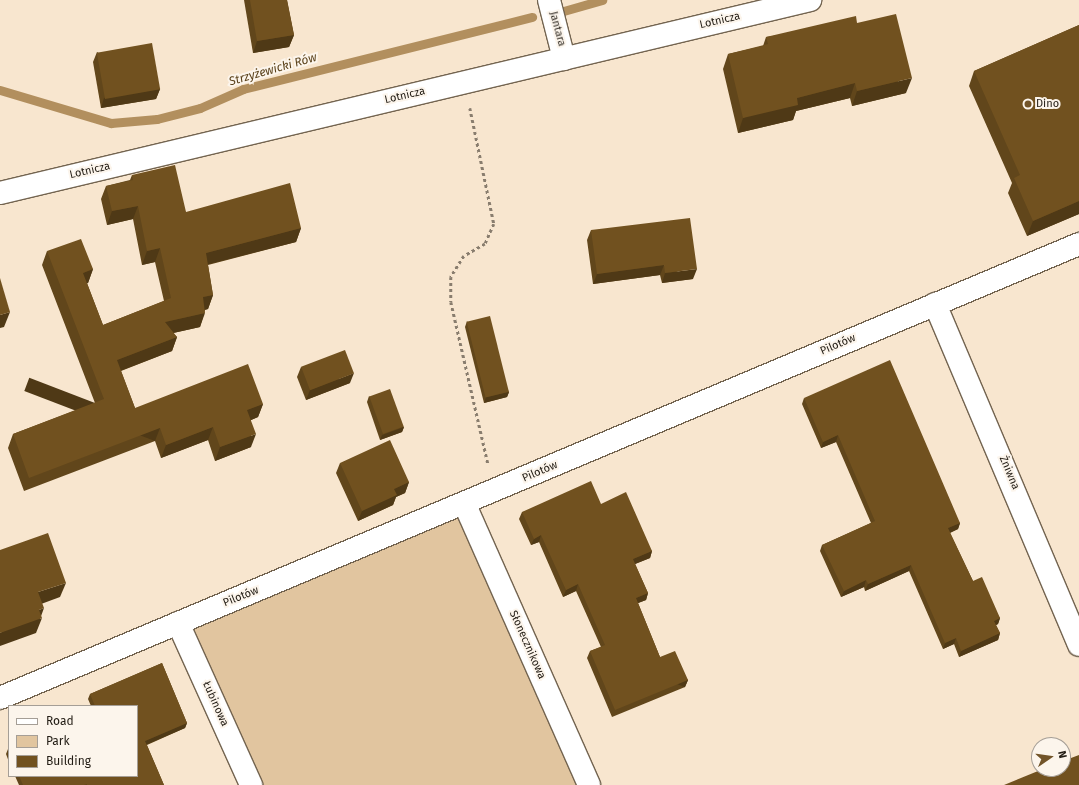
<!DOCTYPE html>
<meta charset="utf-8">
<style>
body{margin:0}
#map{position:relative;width:1079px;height:785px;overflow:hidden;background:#f8e6cf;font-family:"Fira Sans",sans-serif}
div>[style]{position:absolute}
.green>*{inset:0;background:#e1c59f}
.stream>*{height:9px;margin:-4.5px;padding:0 4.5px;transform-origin:4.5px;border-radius:4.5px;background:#b28f5e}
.path>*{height:2.5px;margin-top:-1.25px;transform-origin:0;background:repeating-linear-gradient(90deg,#897d6e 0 3px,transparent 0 6px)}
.roads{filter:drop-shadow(1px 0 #736450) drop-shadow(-1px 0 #736450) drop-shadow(0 1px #736450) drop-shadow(0 -1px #736450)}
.minor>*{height:22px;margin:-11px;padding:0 11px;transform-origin:11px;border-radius:11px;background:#fff}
.wall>*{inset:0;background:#61461b}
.shaded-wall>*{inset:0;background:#4f3916;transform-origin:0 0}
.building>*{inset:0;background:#71511f;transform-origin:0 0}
.dots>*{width:11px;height:11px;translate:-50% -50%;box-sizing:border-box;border:2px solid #fcf5ec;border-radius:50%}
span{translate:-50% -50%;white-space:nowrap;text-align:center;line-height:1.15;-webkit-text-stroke:4px #fcf5ec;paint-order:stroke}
.street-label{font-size:11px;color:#221c14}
.poi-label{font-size:11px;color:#221c14}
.left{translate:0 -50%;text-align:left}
.water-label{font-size:12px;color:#5a411a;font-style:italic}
.legend{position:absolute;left:8px;top:705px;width:130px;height:72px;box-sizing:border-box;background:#fcf5ec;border:1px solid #a59e96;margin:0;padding:5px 7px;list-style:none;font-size:12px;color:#221c14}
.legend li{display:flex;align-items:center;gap:8px;height:20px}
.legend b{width:20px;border:1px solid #a59e96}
.north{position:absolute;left:1031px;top:737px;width:40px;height:40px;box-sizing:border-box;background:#fcf5ec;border:1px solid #a59e96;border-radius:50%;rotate:77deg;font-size:11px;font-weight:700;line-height:16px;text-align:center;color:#221c14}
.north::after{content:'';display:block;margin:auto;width:14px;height:18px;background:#725429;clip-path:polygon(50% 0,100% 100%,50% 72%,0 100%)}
</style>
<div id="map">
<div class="green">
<i style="clip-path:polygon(465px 505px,589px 785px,251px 785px,178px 623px)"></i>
</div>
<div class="stream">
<i style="left:560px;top:12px;width:44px;rotate:-15.9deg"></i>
<i style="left:0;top:90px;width:116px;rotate:16.6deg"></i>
<i style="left:111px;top:123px;width:46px;rotate:-5deg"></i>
<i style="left:157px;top:119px;width:44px;rotate:-14.3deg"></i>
<i style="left:200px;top:108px;width:47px;rotate:-23.8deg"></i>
<i style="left:243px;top:89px;width:298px;rotate:-14deg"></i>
</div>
<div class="path">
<i style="left:470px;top:108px;width:118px;rotate:78.3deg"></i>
<i style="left:494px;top:224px;width:22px;rotate:114deg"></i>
<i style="left:485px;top:244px;width:24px;rotate:150deg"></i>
<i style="left:464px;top:256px;width:25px;rotate:122deg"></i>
<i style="left:451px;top:277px;width:25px;rotate:90deg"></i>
<i style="left:451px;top:302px;width:166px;rotate:77.1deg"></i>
</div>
<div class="roads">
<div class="minor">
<i style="left:549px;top:0;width:61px;rotate:75.7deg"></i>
<i style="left:0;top:193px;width:833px;rotate:-13.4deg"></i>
<i style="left:935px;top:304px;width:370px;rotate:67.1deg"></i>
<i style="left:465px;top:505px;width:306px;rotate:66.1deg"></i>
<i style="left:178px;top:623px;width:178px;rotate:65.7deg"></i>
<i style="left:0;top:698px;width:1171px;rotate:-22.82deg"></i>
</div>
</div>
<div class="wall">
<i style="clip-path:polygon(244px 0,287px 0,294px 35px,289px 47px,253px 53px)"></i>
<i style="clip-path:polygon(857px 23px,906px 93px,852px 106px,850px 98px,796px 111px,793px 120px,738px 133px,723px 69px,728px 54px,763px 46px,766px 37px)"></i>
<i style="clip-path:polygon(1079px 25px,1079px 214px,1027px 236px,1008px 193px,1012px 183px,969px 86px,974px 71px)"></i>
<i style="clip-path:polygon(97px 52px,160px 89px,156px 99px,101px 108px,93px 62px)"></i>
<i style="clip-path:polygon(132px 175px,186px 212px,301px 228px,296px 242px,208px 265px,213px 295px,208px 309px,205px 310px,200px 327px,173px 333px,177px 337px,172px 351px,121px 371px,135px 408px,263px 404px,258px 417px,251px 420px,251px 447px,215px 461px,208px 440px,161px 458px,155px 441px,24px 491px,8px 448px,13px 434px,95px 403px,42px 265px,47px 251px,93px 269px,88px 283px,87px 283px,103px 325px,164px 301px,155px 262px,142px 265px,133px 219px,107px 225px,101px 199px,106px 186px,130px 180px)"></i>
<i style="clip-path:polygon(591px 230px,693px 279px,662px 283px,660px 275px,593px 284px,587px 240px)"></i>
<i style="clip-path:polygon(467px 321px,509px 392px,507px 397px,484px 403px,465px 327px)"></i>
<i style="clip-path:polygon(301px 367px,350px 383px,306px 400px,297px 377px)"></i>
<i style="clip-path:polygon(369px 396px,404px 427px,402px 432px,380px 440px,367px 402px)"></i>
<i style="clip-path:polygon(804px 398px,960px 523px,958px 529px,950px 533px,973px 581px,1000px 618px,998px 624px,996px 625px,1000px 633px,998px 640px,959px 657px,954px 644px,943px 649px,909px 571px,865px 591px,864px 587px,841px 597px,820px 551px,822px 545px,871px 523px,836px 442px,821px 448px,802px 404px)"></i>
<i style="clip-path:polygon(340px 463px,409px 482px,405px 493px,396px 497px,393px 505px,358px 521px,336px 473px)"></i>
<i style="clip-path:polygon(601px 504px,652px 551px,650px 558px,635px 564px,648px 593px,646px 600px,638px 603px,660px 657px,688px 680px,685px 687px,612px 717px,587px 658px,590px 651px,601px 647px,576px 591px,563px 597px,539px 542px,531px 545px,519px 519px,522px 512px)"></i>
<i style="clip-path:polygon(162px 663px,187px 723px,185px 728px,147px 745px,164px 785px,19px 785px,15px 776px,137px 776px,137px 706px,91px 706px,88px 699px,90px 694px)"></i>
<i style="clip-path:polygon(8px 749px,9px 749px,9px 762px,6px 754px)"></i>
</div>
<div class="shaded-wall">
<i style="clip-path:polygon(294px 35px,289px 47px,253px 53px,257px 41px)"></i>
<i style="clip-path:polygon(912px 78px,906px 93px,852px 106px,857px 91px)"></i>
<i style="clip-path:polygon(855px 83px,850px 98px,796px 111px,793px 120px,738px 133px,743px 118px,797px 98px)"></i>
<i style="clip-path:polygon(160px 89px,156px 99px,101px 108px,104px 98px)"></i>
<i style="clip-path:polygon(1079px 201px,1079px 214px,1027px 236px,1033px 221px)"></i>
<i style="clip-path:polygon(138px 206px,133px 219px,107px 225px,112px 211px)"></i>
<i style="clip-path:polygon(301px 228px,296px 242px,201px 266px,206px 253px)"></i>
<i style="clip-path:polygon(160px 248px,155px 262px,142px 265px,147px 251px)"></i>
<i style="clip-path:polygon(664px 265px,660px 275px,593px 284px,597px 274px)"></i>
<i style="clip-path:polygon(93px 269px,88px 283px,78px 287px,83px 273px)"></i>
<i style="clip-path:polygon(697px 269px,693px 279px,662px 283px,665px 273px)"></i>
<i style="clip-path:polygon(213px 295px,208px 309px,198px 311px,203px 297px)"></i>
<i style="clip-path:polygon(10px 312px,4px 327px,0 328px,0 315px)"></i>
<i style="clip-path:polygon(205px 313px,200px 327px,160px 336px,165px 322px)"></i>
<i style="clip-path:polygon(177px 337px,172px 351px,112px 374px,117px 360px)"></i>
<i style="clip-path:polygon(354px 373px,350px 383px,306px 400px,310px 390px)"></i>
<i style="clip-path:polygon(509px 392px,507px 397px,484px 403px,486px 397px)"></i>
<i style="clip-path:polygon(263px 404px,258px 417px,242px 424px,247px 410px)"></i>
<i style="clip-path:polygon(213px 427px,208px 440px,161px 458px,166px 445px)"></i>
<i style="clip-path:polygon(404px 427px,402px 432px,380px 440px,382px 435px)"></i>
<i style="left:160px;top:428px;width:14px;height:140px;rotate:111deg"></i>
<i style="clip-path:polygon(256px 434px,251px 447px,215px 461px,220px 447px)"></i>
<i style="clip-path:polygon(838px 435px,836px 442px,821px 448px,823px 442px)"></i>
<i style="clip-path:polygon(409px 482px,405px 493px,396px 497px,393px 505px,358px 521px,362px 511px,394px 489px)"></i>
<i style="clip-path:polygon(960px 523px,958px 529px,945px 535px,948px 528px)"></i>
<i style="clip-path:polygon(541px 535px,539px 542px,531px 545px,534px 539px)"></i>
<i style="clip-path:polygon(652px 551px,650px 558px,630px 566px,633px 559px)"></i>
<i style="clip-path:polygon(911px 565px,909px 571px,865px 591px,868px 584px)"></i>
<i style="clip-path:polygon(866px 580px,864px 587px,841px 597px,844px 591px)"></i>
<i style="clip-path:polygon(66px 583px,60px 597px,33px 607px,38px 592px)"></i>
<i style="clip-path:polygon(578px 584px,576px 591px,563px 597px,566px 590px)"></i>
<i style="clip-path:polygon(648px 593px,646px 600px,633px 605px,636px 598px)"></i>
<i style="clip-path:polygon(44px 608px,40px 619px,42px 618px,36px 633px,0 646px,0 633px,39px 610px)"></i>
<i style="clip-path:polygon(1000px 618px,998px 624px,992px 627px,994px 621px)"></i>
<i style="clip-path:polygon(1000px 633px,998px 640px,959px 657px,961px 651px)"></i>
<i style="clip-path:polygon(956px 638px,954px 644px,943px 649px,945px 643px)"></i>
<i style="left:688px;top:680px;width:8px;height:79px;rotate:113deg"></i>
<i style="clip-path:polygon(187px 723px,185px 728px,143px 746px,145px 741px)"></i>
</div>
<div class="building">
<i style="clip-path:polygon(250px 0,287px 0,294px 35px,257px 41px)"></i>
<i style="clip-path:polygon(896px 14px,912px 78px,857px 91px,855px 83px,797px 98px,798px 105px,743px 118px,728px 54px,768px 44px,766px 37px,856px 16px,857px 23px)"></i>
<i style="clip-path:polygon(1079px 25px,1079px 201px,1033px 221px,1014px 178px,1020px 175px,974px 71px)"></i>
<i style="left:152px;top:43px;width:47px;height:56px;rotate:80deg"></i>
<i style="clip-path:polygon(175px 165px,186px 212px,290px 183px,301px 228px,206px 253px,213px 295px,203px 297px,205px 313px,165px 322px,177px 337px,117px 360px,135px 408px,248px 364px,263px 404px,247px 410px,256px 434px,220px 447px,213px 427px,166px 445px,160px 428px,29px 478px,13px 434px,104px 399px,47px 251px,81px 239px,93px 269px,83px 273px,103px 325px,171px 298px,160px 248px,147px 251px,138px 206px,112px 211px,106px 186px,133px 180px,132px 175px)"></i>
<i style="clip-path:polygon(690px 218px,697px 269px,665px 273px,664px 265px,597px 274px,591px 230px)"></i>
<i style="clip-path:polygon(0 278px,10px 312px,0 315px)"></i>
<i style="left:490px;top:316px;width:78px;height:24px;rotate:76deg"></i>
<i style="left:345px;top:350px;width:25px;height:47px;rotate:69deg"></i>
<i style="clip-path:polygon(890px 360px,960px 523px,948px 528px,973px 581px,982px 577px,1000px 618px,994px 621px,1000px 633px,961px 651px,956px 638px,945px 643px,911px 565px,868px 584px,866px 580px,844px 591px,822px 545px,875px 521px,838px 435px,823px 442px,804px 398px)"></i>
<i style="left:390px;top:389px;width:40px;height:22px;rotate:70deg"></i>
<i style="clip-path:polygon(390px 440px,409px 482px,394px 489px,397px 495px,362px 511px,340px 463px)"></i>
<i style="clip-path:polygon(591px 481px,601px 504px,626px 492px,652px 551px,633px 559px,648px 593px,636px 598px,660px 657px,675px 651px,688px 680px,615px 710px,590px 651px,605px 645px,578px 584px,566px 590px,541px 535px,534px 539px,522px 512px)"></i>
<i style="clip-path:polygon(48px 533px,66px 583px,38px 592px,44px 608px,39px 610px,42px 618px,0 633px,0 550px)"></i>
<i style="clip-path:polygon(162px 663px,187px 723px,145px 741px,164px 785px,87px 785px,87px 784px,84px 785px,23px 785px,19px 776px,137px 776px,137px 706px,95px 706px,90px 694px)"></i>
<i style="clip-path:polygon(1079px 755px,1079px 785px,1004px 785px,1043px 769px,1063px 769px,1063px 761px)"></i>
</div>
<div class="dots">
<i style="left:1028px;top:104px;background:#725429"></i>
</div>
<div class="street-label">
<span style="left:720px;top:21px;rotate:-13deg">Lotnicza</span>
<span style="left:557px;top:29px;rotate:75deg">Jantara</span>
<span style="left:405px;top:96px;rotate:-13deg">Lotnicza</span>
<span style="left:90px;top:171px;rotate:-13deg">Lotnicza</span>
<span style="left:838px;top:345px;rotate:-23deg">Pilotów</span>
<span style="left:540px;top:472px;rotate:-23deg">Pilotów</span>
<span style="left:1009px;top:473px;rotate:67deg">Żniwna</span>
<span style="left:241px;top:597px;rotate:-22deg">Pilotów</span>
<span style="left:527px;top:645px;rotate:66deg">Słonecznikowa</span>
<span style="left:215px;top:704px;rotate:66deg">Łubinowa</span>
</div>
<div class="poi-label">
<span class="left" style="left:1036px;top:104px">Dino</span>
</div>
<div class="water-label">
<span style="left:273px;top:70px;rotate:-16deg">Strzyżewicki Rów</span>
</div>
<ul class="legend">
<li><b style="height:5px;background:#fff"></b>Road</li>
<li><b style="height:11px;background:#e1c59f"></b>Park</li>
<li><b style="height:11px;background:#71511f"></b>Building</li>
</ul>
<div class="north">N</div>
</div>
